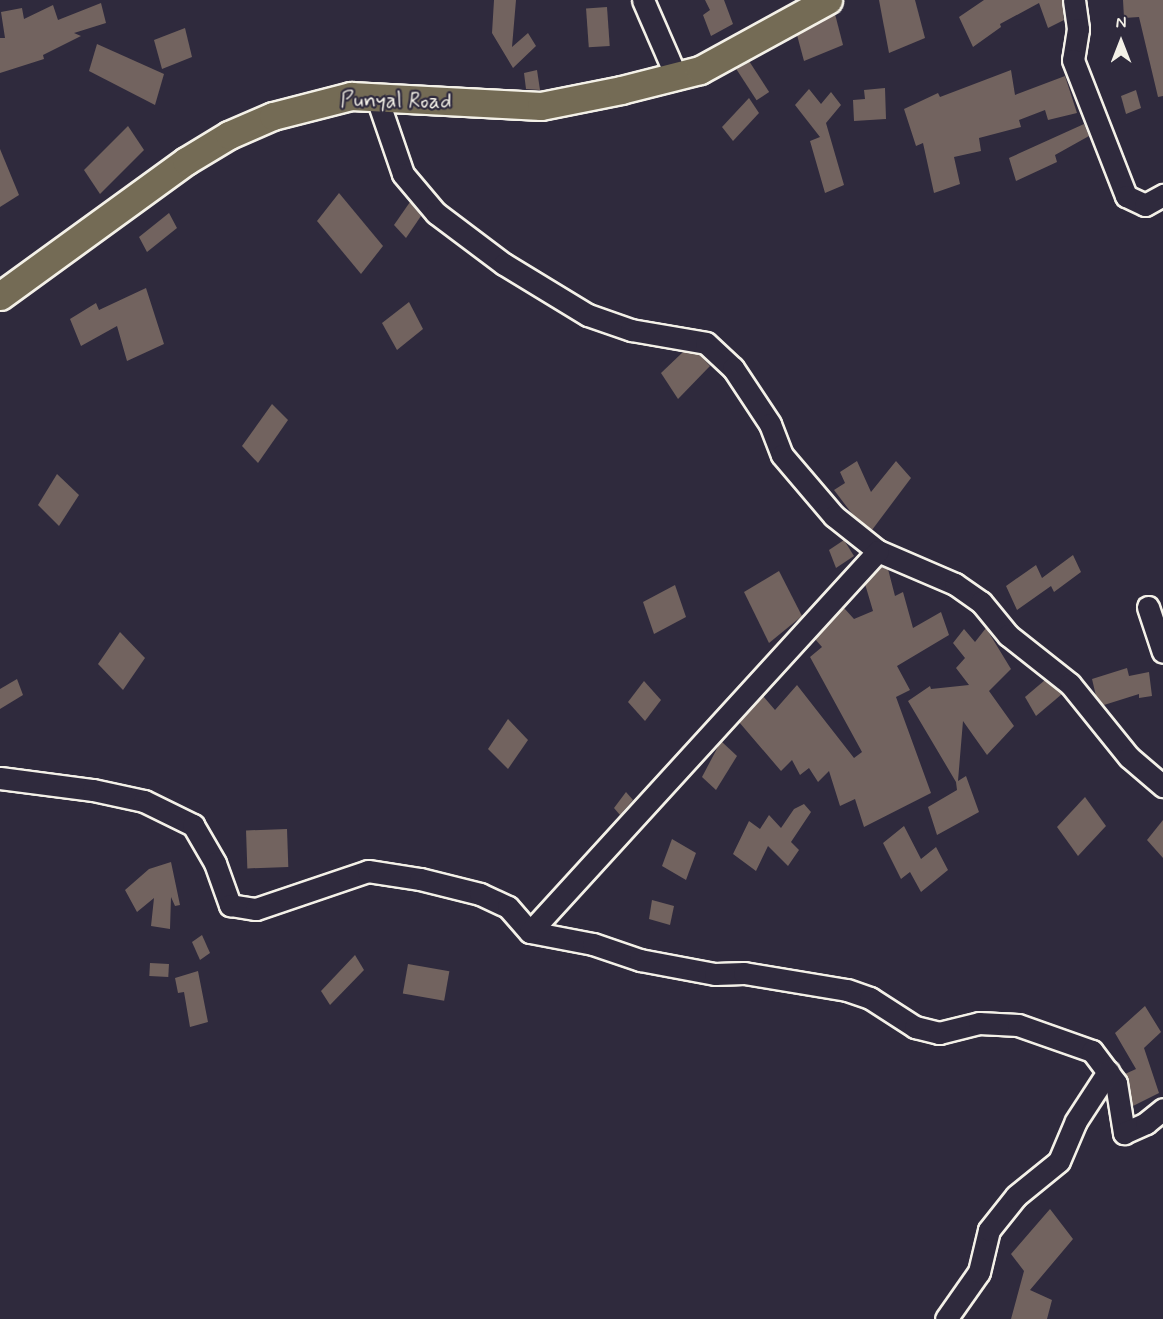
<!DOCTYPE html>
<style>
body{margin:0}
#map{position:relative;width:1163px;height:1319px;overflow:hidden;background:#2f2a3d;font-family:Mynerve,sans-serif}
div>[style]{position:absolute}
.building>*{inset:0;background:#72635f;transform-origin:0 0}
.roads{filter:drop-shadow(2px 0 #f4f1e8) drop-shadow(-2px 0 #f4f1e8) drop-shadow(0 2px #f4f1e8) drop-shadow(0 -2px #f4f1e8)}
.minor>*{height:21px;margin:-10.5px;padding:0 10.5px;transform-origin:10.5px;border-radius:10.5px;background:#2f2a3d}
.major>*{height:27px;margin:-13.5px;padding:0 13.5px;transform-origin:13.5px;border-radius:13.5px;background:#746b55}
span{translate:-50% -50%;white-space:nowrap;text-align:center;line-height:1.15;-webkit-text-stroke:4.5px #2f2a3d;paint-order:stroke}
.street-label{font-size:22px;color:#f4f1e8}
.north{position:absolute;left:1091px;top:12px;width:60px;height:60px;-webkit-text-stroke:4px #2f2a3d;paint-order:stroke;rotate:0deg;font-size:16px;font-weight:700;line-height:24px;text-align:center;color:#f4f1e8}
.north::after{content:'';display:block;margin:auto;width:21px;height:27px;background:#f4f1e8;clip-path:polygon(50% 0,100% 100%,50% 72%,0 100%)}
</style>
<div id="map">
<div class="building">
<i style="clip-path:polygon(494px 0,516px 0,512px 47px,528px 33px,536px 46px,513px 68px,492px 33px)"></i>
<i style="clip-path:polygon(705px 0,724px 0,733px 24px,711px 36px,703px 15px,710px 10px)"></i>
<i style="clip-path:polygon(879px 0,915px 0,925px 38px,889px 53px)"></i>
<i style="clip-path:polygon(984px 0,1062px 0,1064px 20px,1048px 28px,1039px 3px,1000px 24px,1001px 27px,973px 47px,959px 17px)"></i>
<i style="clip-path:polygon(1123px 0,1163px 0,1163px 96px,1158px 97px,1139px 17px,1124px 18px)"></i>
<i style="clip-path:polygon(101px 3px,106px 23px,74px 33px,81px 36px,43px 55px,44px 59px,0 73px,0 38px,5px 38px,1px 12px,22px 8px,24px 19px,53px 5px,58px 20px)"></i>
<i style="left:607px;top:7px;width:39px;height:21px;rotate:86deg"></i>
<i style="clip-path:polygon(835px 14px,843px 45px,804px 61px,797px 35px)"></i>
<i style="clip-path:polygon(185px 28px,192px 57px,162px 69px,154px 40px)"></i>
<i style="clip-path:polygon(97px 44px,164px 74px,155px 105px,89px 71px)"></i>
<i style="left:749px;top:61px;width:37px;height:15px;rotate:57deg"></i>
<i style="clip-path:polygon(537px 70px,540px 90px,526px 89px,524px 73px)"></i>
<i style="clip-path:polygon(1011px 70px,1015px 95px,1065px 76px,1077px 113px,1048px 120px,1045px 110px,1019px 120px,1021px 127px,979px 138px,981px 151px,954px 157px,960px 184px,934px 193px,923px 143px,916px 146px,904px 109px,938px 93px,940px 97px)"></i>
<i style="clip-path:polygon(885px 88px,886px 119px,854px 121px,853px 100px,865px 99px,864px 90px)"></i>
<i style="clip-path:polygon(809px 89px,821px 104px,831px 92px,841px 105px,826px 123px,844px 185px,825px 193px,810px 141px,820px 137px,795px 105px)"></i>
<i style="clip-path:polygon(1136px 90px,1141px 108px,1126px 114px,1121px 96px)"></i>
<i style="clip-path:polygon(749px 98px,759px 113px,733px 141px,722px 127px)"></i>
<i style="clip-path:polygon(1084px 124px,1089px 136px,1055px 155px,1057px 162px,1016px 181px,1009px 158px)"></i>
<i style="clip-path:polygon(128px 126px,144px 150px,100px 194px,84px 170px)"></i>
<i style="clip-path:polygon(0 149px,19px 195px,0 207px)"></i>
<i style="clip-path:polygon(339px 193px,383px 246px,361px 274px,317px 221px)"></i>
<i style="clip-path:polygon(410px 202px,421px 216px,406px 238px,394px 225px)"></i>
<i style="clip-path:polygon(169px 213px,177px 228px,147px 252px,139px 237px)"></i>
<i style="clip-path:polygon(146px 288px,164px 344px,127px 361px,117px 326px,81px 346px,70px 319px,96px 303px,99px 310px)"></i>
<i style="clip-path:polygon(409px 302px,423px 329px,397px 350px,382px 323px)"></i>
<i style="clip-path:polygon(683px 352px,700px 355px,710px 366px,678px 399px,661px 373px)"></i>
<i style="clip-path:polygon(272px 404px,288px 420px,258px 463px,242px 446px)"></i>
<i style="clip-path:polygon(857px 461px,871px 492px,896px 461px,911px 478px,872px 530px,853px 515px,834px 490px,845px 483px,840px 472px)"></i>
<i style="clip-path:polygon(57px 474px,79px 495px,59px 526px,38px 505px)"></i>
<i style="clip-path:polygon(844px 540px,854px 556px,836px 568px,829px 550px)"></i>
<i style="clip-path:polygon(1073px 555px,1081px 572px,1054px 592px,1051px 586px,1017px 610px,1006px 586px,1036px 565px,1042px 578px)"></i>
<i style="clip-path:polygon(882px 567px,888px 569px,895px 596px,903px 592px,913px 628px,941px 612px,949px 635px,897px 666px,910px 690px,896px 697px,931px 793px,864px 827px,855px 799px,840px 806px,829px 771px,818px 782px,809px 768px,800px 775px,792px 760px,781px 771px,739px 722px,763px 696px,775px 710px,797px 685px,854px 758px,862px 752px,810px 657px,822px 647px,815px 639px,844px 608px,854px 619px,873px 611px,865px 584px)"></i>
<i style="clip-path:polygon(779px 571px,802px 616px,769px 643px,744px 592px)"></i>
<i style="clip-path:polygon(675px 585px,686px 617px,654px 634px,643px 602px)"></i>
<i style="clip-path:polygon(986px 628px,1011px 669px,989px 691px,1014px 726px,987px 755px,963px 721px,958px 781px,966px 776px,979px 812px,937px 835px,928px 807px,957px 790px,956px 782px,908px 701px,930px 686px,931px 689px,969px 685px,956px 668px,965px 658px,953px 643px,964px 629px,975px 642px)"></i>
<i style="clip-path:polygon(120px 632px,145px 658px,123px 690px,98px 664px)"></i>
<i style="clip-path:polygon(1127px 668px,1129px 676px,1149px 672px,1152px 696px,1139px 698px,1139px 694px,1104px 705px,1096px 696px,1092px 679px)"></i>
<i style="clip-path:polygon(17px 679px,23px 695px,0 709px,0 689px)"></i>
<i style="clip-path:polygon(1045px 680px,1062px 694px,1036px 716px,1025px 697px)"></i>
<i style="clip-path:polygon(644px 681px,661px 700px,645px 721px,628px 702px)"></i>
<i style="clip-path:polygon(508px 719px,528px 740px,508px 769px,488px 749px)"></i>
<i style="clip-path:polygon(721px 741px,737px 756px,716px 790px,702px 777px)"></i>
<i style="clip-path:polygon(626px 792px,633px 800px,620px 815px,614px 808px)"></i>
<i style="clip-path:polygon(1085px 797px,1106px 826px,1078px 856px,1057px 827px)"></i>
<i style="clip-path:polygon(804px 804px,811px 812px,791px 842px,799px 850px,788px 866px,768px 846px,756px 871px,733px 854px,749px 821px,760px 829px,769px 815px,781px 828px,794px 809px)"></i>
<i style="clip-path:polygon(1163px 820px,1163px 858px,1147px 840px)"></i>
<i style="clip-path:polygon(904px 826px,921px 859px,936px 847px,948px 870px,921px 892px,910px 872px,901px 879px,883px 843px)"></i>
<i style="left:287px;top:829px;width:38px;height:41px;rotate:88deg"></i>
<i style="clip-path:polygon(672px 839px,696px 853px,686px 880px,662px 866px)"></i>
<i style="clip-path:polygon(171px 862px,180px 905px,175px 906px,171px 897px,170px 929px,151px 926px,154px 898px,137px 912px,125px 890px,149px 869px)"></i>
<i style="clip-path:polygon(652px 900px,674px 906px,670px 925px,649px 919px)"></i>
<i style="clip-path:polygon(202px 935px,210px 953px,200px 960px,192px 942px)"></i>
<i style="clip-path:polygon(355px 955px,364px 970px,330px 1005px,321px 991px)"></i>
<i style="left:150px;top:963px;width:19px;height:13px;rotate:3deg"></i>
<i style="left:408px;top:964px;width:42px;height:30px;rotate:10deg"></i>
<i style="clip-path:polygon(198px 971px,208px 1022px,190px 1027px,184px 992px,178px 993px,175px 978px)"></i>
<i style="clip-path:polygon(1145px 1006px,1161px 1032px,1144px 1048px,1159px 1093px,1133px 1106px,1125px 1074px,1136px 1069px,1115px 1033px)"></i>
<i style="clip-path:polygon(1050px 1209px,1073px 1239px,1030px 1290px,1052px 1300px,1047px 1319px,1011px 1319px,1024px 1271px,1011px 1254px)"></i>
</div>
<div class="roads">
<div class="minor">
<i style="left:643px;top:0;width:83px;rotate:66.5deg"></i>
<i style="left:1074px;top:0;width:29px;rotate:82deg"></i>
<i style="left:1078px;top:29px;width:31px;rotate:99deg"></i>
<i style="left:1073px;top:60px;width:146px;rotate:68.7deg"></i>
<i style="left:1126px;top:196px;width:21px;rotate:25deg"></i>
<i style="left:1145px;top:205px;width:21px;rotate:-29deg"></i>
<i style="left:377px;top:98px;width:80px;rotate:71.1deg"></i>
<i style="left:403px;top:174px;width:51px;rotate:49.8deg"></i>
<i style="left:436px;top:213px;width:85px;rotate:36.9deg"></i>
<i style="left:504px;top:264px;width:98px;rotate:31.3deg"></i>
<i style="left:588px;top:315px;width:46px;rotate:19.2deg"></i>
<i style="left:631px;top:330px;width:76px;rotate:9.8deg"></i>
<i style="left:706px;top:343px;width:37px;rotate:43deg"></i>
<i style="left:733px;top:368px;width:67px;rotate:56.5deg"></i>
<i style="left:770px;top:424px;width:33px;rotate:69deg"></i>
<i style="left:782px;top:455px;width:80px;rotate:49.6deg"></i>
<i style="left:834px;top:516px;width:56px;rotate:38.5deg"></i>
<i style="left:878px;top:551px;width:84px;rotate:23.2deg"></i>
<i style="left:955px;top:584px;width:32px;rotate:35deg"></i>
<i style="left:981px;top:602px;width:43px;rotate:50.7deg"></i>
<i style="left:1008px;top:635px;width:79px;rotate:38.3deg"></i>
<i style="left:1070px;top:684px;width:94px;rotate:51.1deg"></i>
<i style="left:1129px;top:757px;width:45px;rotate:40.5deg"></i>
<i style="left:1148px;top:607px;width:47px;rotate:71.6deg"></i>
<i style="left:0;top:778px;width:94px;rotate:7.4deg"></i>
<i style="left:93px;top:790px;width:52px;rotate:12.2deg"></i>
<i style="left:144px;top:801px;width:55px;rotate:26.1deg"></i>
<i style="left:193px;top:825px;width:44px;rotate:59.9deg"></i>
<i style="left:215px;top:863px;width:45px;rotate:70.3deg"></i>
<i style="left:230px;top:905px;width:26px;rotate:9deg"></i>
<i style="left:256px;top:909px;width:118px;rotate:-18.7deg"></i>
<i style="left:368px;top:871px;width:53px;rotate:8.7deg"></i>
<i style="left:420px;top:879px;width:62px;rotate:14deg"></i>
<i style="left:480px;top:894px;width:31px;rotate:25deg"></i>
<i style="left:508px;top:907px;width:33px;rotate:49deg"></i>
<i style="left:530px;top:932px;width:64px;rotate:10.8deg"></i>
<i style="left:593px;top:944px;width:50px;rotate:18.8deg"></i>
<i style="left:640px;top:960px;width:76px;rotate:10.6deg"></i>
<i style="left:715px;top:974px;width:29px;rotate:-2deg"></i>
<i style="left:744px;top:973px;width:104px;rotate:9.4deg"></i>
<i style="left:847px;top:990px;width:24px;rotate:19deg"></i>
<i style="left:870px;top:998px;width:54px;rotate:32.8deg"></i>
<i style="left:915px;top:1027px;width:25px;rotate:14deg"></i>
<i style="left:939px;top:1033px;width:41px;rotate:-14deg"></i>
<i style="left:979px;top:1023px;width:39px;rotate:3deg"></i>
<i style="left:1018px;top:1025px;width:78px;rotate:19.4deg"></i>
<i style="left:1092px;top:1051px;width:40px;rotate:53deg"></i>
<i style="left:1116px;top:1083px;width:51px;rotate:80.9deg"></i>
<i style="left:1124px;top:1133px;width:24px;rotate:-24deg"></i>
<i style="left:1146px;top:1123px;width:22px;rotate:-39deg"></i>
<i style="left:530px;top:932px;width:516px;rotate:-47.59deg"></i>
<i style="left:946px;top:1319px;width:57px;rotate:-54.9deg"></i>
<i style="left:979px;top:1272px;width:43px;rotate:-76.6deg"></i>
<i style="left:989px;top:1230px;width:43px;rotate:-51.5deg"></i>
<i style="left:1016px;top:1196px;width:55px;rotate:-39.1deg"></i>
<i style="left:1059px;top:1161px;width:43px;rotate:-67deg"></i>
<i style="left:1076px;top:1121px;width:59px;rotate:-56.9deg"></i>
</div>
<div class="major">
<i style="left:0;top:296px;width:230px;rotate:-36deg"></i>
<i style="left:186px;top:161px;width:50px;rotate:-31.2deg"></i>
<i style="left:229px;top:135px;width:48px;rotate:-23.4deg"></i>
<i style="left:273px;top:116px;width:81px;rotate:-14.4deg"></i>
<i style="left:351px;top:96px;width:190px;rotate:3deg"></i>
<i style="left:541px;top:106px;width:82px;rotate:-11.3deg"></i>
<i style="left:621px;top:90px;width:81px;rotate:-14.2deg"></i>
<i style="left:700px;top:70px;width:146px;rotate:-28.7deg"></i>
</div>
</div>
<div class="street-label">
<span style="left:396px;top:102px;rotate:1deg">Punyal Road</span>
</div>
<div class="north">N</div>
</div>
